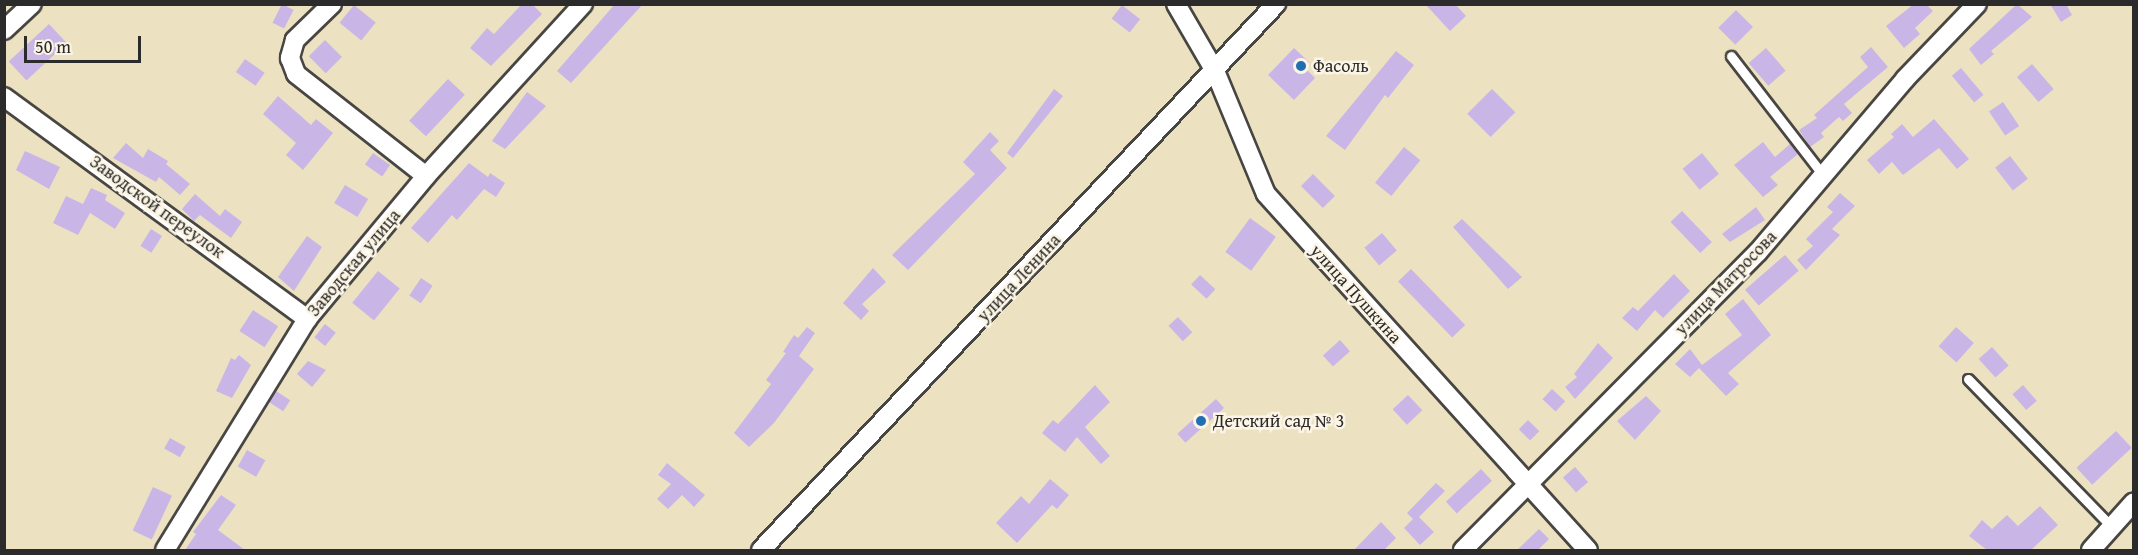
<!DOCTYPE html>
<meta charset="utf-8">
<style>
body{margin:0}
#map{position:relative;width:2138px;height:555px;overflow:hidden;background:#ece2c1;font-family:"Gentium Book Plus",serif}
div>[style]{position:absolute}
.building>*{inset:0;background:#c9b6e7;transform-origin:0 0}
.roads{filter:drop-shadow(2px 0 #484642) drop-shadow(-2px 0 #484642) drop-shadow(0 2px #484642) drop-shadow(0 -2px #484642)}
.lane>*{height:9px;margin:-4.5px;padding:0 4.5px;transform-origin:4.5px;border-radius:4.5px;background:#fff}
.street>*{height:18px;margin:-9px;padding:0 9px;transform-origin:9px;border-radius:9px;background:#fff}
.dots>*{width:16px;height:16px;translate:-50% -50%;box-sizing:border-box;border:3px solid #fcf5e5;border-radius:50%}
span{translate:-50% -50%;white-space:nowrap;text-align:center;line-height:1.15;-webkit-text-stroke:5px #fcf5e5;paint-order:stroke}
.poi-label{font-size:18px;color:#2b2b2b}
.left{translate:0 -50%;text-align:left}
.street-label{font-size:18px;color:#2b2b2b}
.frame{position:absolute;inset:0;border:6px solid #2b2b2b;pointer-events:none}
.scale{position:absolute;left:24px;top:36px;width:117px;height:27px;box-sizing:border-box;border:3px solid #2b2b2b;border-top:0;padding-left:8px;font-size:18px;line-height:21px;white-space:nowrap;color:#2b2b2b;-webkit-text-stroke:4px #fcf5e5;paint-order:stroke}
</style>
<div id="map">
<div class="building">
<i style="left:282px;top:4px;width:13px;height:21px;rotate:27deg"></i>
<i style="clip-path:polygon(522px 4px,532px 4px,542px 14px,491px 66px,470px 48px,487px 28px,494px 34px)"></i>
<i style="clip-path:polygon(615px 4px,643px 4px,571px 83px,557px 71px)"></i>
<i style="clip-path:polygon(1425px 4px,1455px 4px,1466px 16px,1450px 31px)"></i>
<i style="clip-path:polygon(1914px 4px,1926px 4px,1933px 11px,1915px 28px,1920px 34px,1904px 48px,1886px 26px)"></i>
<i style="clip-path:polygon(2017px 4px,2032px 17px,1991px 51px,1994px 54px,1981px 65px,1969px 49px)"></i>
<i style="clip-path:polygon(2050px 4px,2066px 4px,2072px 15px,2061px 22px)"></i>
<i style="left:354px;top:5px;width:28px;height:23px;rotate:39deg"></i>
<i style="left:1122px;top:5px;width:23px;height:17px;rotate:38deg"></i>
<i style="left:1736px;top:10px;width:24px;height:25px;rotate:45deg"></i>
<i style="left:49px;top:24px;width:26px;height:55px;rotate:47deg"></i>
<i style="left:325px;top:40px;width:24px;height:23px;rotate:45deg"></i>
<i style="clip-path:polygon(1871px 47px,1888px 67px,1844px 104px,1852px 113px,1843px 121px,1839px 117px,1821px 133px,1824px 137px,1810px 147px,1799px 130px,1817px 118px,1814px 115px,1868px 67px,1860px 57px)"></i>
<i style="clip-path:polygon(1294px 48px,1309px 62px,1304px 67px,1315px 78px,1294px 100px,1268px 75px)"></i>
<i style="left:1766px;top:48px;width:30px;height:23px;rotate:49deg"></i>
<i style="clip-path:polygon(1396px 51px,1414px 65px,1388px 98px,1385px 95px,1345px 150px,1326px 136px)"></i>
<i style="left:245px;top:59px;width:24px;height:16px;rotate:35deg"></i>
<i style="left:2032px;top:64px;width:33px;height:20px;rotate:49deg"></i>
<i style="left:1961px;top:68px;width:35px;height:12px;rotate:50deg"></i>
<i style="left:448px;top:79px;width:23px;height:57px;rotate:43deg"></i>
<i style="clip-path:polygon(1054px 89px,1063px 96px,1013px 158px,1007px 153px)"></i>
<i style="left:1492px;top:89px;width:33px;height:35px;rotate:45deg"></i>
<i style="clip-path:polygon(527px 92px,546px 106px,505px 149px,492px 141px)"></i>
<i style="clip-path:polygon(278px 96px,311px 125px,316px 119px,333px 133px,303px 170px,286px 155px,296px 143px,263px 114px)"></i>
<i style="left:2003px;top:102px;width:29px;height:17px;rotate:56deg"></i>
<i style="clip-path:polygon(1934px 119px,1969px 159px,1957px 169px,1939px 148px,1903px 175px,1892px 162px,1879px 174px,1867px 160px,1894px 137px,1891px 134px,1902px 124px,1913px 137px)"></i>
<i style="clip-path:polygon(990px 132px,999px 141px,990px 150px,1007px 168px,908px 270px,892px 255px,975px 174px,963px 162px)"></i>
<i style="clip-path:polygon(1763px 142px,1775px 157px,1790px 144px,1798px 154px,1770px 177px,1778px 185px,1763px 197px,1734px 165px)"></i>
<i style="clip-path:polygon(126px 143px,143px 158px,148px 149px,168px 161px,166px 164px,190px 184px,180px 195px,159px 177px,156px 182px,113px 158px)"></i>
<i style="left:1404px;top:147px;width:21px;height:46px;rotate:39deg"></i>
<i style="clip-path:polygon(25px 151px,60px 167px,49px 189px,16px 170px)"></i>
<i style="left:373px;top:153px;width:21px;height:14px;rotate:35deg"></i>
<i style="left:1702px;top:153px;width:27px;height:25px;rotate:51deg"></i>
<i style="left:2010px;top:156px;width:29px;height:19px;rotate:52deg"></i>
<i style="clip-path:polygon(469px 163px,488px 177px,490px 173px,505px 183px,496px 197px,484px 189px,457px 220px,452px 215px,428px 243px,411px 228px)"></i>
<i style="left:1313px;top:174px;width:31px;height:17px;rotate:45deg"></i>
<i style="left:345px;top:185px;width:27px;height:21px;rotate:31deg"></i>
<i style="clip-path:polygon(91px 188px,107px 195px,105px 200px,125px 213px,115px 229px,90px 213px,78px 235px,53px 223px,66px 196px,83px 204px)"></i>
<i style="clip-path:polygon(1840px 193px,1855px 206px,1832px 229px,1840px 235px,1806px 270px,1797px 260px,1813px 246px,1806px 239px,1833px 212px,1827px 207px)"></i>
<i style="clip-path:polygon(195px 194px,220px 216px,225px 209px,242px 222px,231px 238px,200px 215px,194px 221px,182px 209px)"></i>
<i style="clip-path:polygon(1756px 207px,1765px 220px,1730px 242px,1722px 234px)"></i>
<i style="left:1682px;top:211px;width:43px;height:16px;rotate:46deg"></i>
<i style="left:1250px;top:218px;width:32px;height:42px;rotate:36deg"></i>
<i style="clip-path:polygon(1462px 219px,1522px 277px,1508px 289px,1453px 227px)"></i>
<i style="left:151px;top:229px;width:13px;height:20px;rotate:32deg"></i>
<i style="left:1382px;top:233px;width:23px;height:23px;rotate:50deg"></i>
<i style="clip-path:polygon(307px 236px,322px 247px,294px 291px,278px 277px)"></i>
<i style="left:1785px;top:255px;width:21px;height:53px;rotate:49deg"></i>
<i style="clip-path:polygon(873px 268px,886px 282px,862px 304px,869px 311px,861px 320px,843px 303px)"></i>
<i style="left:1411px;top:269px;width:78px;height:18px;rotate:46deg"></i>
<i style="left:378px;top:271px;width:28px;height:41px;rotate:39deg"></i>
<i style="clip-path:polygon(1674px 274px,1690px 291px,1663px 318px,1655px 310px,1637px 331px,1622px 318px,1633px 307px,1638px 311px)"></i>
<i style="left:1200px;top:275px;width:21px;height:13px;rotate:43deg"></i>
<i style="left:421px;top:278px;width:14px;height:21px;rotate:34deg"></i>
<i style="clip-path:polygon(1743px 299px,1771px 335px,1728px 373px,1739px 384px,1726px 396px,1699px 368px,1690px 377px,1675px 364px,1690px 349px,1702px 365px,1742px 335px,1725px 314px)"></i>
<i style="left:253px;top:310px;width:30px;height:25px;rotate:33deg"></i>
<i style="left:1178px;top:317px;width:21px;height:13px;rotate:47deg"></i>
<i style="left:325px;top:324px;width:14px;height:17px;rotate:39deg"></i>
<i style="clip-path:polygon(807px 327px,815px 333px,799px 356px,814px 369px,774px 423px,749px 447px,734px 433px,771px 384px,766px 380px,786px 353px,783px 352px,794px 335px,798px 338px)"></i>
<i style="left:1956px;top:327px;width:24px;height:26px;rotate:42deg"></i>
<i style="left:1340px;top:340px;width:15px;height:23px;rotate:48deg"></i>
<i style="clip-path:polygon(1598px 343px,1613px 358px,1575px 399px,1565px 387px,1577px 377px,1574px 374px)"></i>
<i style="left:1992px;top:347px;width:25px;height:18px;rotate:48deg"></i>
<i style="clip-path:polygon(239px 355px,251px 365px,232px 398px,216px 391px,231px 358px,235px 360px)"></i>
<i style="clip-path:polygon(308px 361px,326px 370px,312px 387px,297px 374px)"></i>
<i style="clip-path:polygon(1095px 385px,1110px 402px,1085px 427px,1110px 456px,1101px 464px,1077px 437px,1065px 452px,1042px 433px,1053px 420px,1058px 424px)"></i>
<i style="left:2023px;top:385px;width:21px;height:14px;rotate:49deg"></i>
<i style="left:1552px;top:389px;width:18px;height:14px;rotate:43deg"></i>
<i style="left:276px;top:391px;width:17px;height:13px;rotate:33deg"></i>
<i style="left:1408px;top:395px;width:21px;height:21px;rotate:47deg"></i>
<i style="clip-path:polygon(1646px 396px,1661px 411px,1635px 440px,1617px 421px)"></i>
<i style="left:1216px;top:399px;width:12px;height:52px;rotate:48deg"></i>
<i style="left:1528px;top:420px;width:16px;height:13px;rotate:45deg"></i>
<i style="left:2116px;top:431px;width:23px;height:54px;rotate:47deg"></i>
<i style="left:170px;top:438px;width:18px;height:12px;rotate:29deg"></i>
<i style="left:247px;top:450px;width:21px;height:19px;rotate:29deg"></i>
<i style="clip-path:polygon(667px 463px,705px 495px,694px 507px,682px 495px,668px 509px,657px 499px,671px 484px,658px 475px)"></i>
<i style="left:1575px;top:467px;width:20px;height:16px;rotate:49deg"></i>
<i style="left:1481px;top:469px;width:16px;height:48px;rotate:47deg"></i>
<i style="clip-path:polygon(1050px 479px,1069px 495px,1057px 509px,1052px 505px,1017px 543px,996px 523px,1021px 496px,1029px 504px)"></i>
<i style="clip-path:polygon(1436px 483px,1445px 491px,1419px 517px,1434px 532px,1420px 545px,1404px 528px,1413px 519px,1407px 513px)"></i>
<i style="left:153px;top:487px;width:21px;height:48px;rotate:25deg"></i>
<i style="clip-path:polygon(221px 495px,236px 505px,218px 530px,245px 550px,185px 550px,196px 534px,193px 532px)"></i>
<i style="clip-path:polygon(2040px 506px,2058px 525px,2031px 550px,1987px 550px,1969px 536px,1982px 520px,1992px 529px,2007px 515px,2018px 526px)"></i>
<i style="clip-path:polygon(1381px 522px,1396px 538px,1384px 550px,1354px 550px)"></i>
<i style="clip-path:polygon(1539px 529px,1549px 539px,1538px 550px,1517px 550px)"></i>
</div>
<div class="roads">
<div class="lane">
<i style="left:1731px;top:56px;width:150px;rotate:52.3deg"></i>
<i style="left:1968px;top:379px;width:206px;rotate:45.8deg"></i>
</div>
<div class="street">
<i style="left:332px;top:4px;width:52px;rotate:135.8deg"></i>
<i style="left:295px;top:40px;width:19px;rotate:106deg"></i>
<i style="left:290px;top:58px;width:17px;rotate:69deg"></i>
<i style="left:296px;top:74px;width:165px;rotate:38.1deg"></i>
<i style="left:1176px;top:4px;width:78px;rotate:59.8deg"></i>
<i style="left:1215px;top:71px;width:133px;rotate:67.5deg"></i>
<i style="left:1266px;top:194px;width:480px;rotate:47.9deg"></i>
<i style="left:4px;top:30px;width:38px;rotate:-43deg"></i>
<i style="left:4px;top:97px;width:376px;rotate:36.2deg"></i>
<i style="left:165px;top:550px;width:271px;rotate:-58.4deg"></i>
<i style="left:307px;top:319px;width:186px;rotate:-50.2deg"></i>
<i style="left:426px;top:176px;width:233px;rotate:-47.6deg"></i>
<i style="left:761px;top:550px;width:751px;rotate:-46.67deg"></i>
<i style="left:1463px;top:550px;width:419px;rotate:-45.3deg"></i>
<i style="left:1758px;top:252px;width:227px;rotate:-49.6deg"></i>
<i style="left:1905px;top:79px;width:104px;rotate:-46.2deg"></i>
<i style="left:2091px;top:550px;width:64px;rotate:-48.1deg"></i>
</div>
</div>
<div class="dots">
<i style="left:1301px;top:66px;background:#1f6fb2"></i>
<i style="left:1201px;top:421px;background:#1f6fb2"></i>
</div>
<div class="poi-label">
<span class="left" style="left:1313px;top:66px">Фасоль</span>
<span class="left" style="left:1213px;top:421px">Детский сад № 3</span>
</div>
<div class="street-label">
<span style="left:157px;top:207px;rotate:36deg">Заводской переулок</span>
<span style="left:354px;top:263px;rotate:-50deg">Заводская улица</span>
<span style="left:1019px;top:278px;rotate:-47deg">улица Ленина</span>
<span style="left:1726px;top:283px;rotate:-46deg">улица Матросова</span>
<span style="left:1356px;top:294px;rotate:48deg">улица Пушкина</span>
</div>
<div class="frame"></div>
<div class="scale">50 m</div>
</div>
